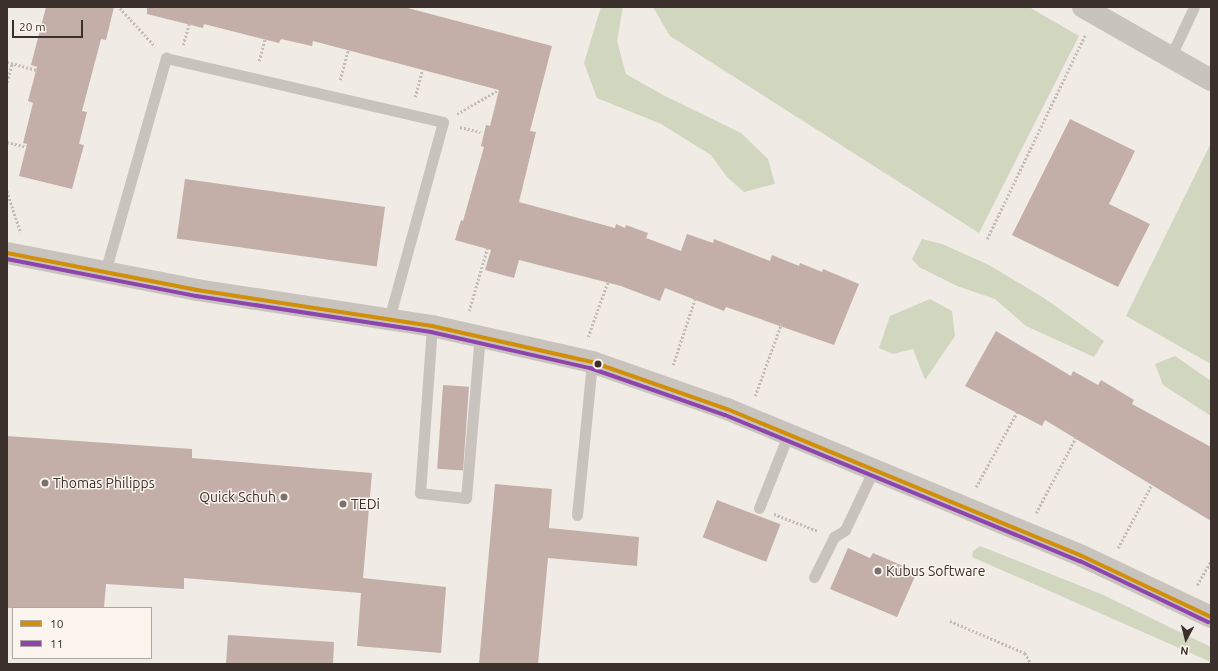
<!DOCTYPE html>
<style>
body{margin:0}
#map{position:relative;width:1218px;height:671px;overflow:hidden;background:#f0ebe5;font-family:Ubuntu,sans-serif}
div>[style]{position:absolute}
.green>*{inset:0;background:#d1d6bf}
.building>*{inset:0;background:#c3afa7;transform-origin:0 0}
.path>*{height:2.5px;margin-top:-1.25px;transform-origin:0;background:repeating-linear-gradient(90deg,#c2bbb6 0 2px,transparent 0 4px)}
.lane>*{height:11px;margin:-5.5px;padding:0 5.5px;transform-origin:5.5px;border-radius:5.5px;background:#c9c3be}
.street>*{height:22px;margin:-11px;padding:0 11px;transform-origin:11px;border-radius:11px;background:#c9c3be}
.bus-1>*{height:4px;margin:-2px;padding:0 2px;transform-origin:2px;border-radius:2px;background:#d18e09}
.bus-2>*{height:4px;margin:-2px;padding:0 2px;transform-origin:2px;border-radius:2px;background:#8e44ad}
.dots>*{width:11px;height:11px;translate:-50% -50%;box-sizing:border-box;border:2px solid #fbf5ee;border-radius:50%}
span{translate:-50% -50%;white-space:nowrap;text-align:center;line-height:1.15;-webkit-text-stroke:3px #fbf5ee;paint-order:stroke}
.poi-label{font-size:14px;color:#3b302b}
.left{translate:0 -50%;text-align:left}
.right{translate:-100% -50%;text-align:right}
.frame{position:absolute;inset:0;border:8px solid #3b302b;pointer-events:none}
.legend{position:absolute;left:12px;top:607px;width:140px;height:52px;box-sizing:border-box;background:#fbf5ee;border:1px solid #aea6a0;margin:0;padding:5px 7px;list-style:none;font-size:12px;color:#3b302b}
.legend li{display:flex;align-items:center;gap:8px;height:20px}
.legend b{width:20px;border:1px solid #aea6a0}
.north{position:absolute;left:1166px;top:619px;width:40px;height:40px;-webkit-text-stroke:3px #fbf5ee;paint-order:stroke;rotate:187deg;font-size:11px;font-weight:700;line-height:16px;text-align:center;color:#3b302b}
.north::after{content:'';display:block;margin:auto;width:14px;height:18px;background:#3b302b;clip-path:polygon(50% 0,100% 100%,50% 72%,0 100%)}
.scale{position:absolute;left:12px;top:20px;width:71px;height:18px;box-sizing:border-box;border:2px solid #3b302b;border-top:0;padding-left:5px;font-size:12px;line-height:14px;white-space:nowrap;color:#3b302b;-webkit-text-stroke:3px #fbf5ee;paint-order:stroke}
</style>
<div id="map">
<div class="green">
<i style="clip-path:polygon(601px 7px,623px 7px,617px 41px,626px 74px,663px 95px,741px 133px,768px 159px,775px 184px,744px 192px,727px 177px,711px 155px,661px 124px,597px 98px,584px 63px)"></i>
<i style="clip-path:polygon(653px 7px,1029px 7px,1079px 36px,979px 233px,670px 36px)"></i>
<i style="clip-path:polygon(1211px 143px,1211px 364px,1126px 316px)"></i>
<i style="clip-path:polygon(922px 239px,942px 244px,989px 265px,1044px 298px,1104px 341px,1094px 357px,1026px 326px,995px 299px,957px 286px,919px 267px,912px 259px)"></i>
<i style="clip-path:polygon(930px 299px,952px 311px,955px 336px,925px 380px,913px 349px,893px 354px,879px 348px,890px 316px)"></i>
<i style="clip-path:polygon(1175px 356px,1211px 381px,1211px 416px,1163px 385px,1155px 364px)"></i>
<i style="clip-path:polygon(980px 546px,1101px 594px,1211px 647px,1211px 662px,972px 557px,973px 551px)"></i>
</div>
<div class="building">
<i style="clip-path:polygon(46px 7px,114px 7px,106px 40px,101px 39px,82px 111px,87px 112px,79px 144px,84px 145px,72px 189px,19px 176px,27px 144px,23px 143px,33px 103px,28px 101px,37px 67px,31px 65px)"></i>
<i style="clip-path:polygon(147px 7px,404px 7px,552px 46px,530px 131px,536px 132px,519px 202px,615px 228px,616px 224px,625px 228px,626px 225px,648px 233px,646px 238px,681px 251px,687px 234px,713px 243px,714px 239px,770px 261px,772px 255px,799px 266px,800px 263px,822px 272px,823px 269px,859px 284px,834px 345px,726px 307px,724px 311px,665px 288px,660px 301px,621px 286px,519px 260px,514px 278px,485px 270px,491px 250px,455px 240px,461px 220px,463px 221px,484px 147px,481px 146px,486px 125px,490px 126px,499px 90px,313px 41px,312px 46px,281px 39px,279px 43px,204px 24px,203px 28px,147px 14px)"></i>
<i style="clip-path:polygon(1070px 119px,1135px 151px,1109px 204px,1150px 224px,1118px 287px,1012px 235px)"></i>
<i style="left:185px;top:179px;width:202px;height:60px;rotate:8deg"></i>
<i style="clip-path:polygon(996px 331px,1071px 376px,1073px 371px,1098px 385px,1101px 380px,1134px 400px,1132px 404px,1211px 447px,1211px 521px,1045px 420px,1042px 426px,965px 386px)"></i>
<i style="left:443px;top:385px;width:26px;height:84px;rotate:4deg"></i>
<i style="clip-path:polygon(7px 436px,192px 449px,192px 458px,372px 473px,363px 578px,446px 587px,441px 653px,357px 646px,361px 593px,184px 578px,184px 589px,106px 584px,104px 608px,7px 608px)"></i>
<i style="clip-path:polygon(495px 484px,552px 489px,549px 528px,639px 537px,637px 566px,548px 558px,538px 664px,479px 664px)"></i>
<i style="left:717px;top:500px;width:68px;height:40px;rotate:21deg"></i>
<i style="clip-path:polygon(848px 548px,870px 558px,873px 553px,917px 572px,897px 617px,830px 589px)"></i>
<i style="clip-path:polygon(228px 635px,334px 642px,333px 664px,226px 664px)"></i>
</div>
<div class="path">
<i style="left:120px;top:8px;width:52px;rotate:47.4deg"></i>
<i style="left:183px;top:45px;width:26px;rotate:-74deg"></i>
<i style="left:259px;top:61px;width:27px;rotate:-75deg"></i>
<i style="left:7px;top:62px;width:31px;rotate:15deg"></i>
<i style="left:340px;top:80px;width:31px;rotate:-75deg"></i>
<i style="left:7px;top:82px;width:20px;rotate:-75deg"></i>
<i style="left:415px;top:97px;width:27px;rotate:-75deg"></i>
<i style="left:457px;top:114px;width:48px;rotate:-30.3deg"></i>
<i style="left:460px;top:127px;width:21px;rotate:14deg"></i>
<i style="left:7px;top:142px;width:21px;rotate:14deg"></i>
<i style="left:7px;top:191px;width:44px;rotate:71.6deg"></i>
<i style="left:987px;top:239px;width:226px;rotate:-64.3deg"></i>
<i style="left:469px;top:311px;width:65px;rotate:-73.8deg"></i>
<i style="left:588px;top:337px;width:59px;rotate:-70.3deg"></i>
<i style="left:673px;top:365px;width:73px;rotate:-71.6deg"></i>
<i style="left:755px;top:396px;width:79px;rotate:-70deg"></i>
<i style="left:976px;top:487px;width:85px;rotate:-61.3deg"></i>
<i style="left:1036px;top:513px;width:86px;rotate:-62.2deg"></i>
<i style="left:774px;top:514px;width:47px;rotate:21.1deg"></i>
<i style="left:1118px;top:548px;width:72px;rotate:-62deg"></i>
<i style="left:1197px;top:585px;width:28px;rotate:-60deg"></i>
<i style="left:950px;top:621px;width:82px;rotate:23.1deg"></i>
<i style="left:1025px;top:653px;width:13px;rotate:61deg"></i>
</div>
<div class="lane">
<i style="left:1170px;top:58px;width:56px;rotate:-64.8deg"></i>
<i style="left:105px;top:272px;width:223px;rotate:-74.1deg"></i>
<i style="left:166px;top:58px;width:284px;rotate:13deg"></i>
<i style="left:443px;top:122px;width:204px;rotate:105.3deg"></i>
<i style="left:432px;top:326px;width:167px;rotate:94.1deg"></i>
<i style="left:420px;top:493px;width:46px;rotate:6.2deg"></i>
<i style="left:466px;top:498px;width:163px;rotate:-85.1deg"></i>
<i style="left:759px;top:508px;width:79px;rotate:-68.3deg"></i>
<i style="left:577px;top:515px;width:154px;rotate:-84.4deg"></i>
<i style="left:814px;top:577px;width:45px;rotate:-63.4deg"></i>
<i style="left:834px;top:537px;width:13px;rotate:-32deg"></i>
<i style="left:845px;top:530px;width:65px;rotate:-64.6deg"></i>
</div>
<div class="street">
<i style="left:1083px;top:7px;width:147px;rotate:29.7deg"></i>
<i style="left:7px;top:253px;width:194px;rotate:11deg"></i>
<i style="left:197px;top:290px;width:238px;rotate:8.7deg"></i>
<i style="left:432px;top:326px;width:164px;rotate:12.7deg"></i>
<i style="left:592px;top:362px;width:143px;rotate:19.2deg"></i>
<i style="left:727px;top:409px;width:384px;rotate:22.5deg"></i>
<i style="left:1082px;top:556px;width:143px;rotate:25.3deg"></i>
</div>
<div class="bus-1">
<i style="left:7px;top:253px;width:194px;rotate:11deg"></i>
<i style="left:197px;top:290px;width:238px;rotate:8.7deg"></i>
<i style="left:432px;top:326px;width:164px;rotate:12.7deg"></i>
<i style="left:592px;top:362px;width:143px;rotate:19.2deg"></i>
<i style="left:727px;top:409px;width:384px;rotate:22.5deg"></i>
<i style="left:1082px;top:556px;width:143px;rotate:25.3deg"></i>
</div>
<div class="bus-2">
<i style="left:7px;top:259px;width:193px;rotate:11.1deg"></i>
<i style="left:196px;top:296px;width:238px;rotate:8.7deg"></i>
<i style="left:431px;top:332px;width:163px;rotate:12.8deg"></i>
<i style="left:590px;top:368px;width:143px;rotate:19.2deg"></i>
<i style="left:725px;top:415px;width:384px;rotate:22.4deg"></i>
<i style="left:1080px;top:561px;width:142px;rotate:25.5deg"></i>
</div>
<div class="dots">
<i style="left:598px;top:364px;background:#3b302b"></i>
<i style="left:45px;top:483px;background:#7a716c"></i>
<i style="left:284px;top:497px;background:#7a716c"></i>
<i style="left:343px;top:504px;background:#7a716c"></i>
<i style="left:878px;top:571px;background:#7a716c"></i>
</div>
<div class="poi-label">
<span class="left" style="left:53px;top:483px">Thomas Philipps</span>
<span class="right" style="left:276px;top:497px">Quick Schuh</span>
<span class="left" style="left:351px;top:504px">TEDi</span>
<span class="left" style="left:886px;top:571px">Kubus Software</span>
</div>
<div class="frame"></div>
<ul class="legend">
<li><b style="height:5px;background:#d18e09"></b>10</li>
<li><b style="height:5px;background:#8e44ad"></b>11</li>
</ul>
<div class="north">N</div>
<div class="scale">20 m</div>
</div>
